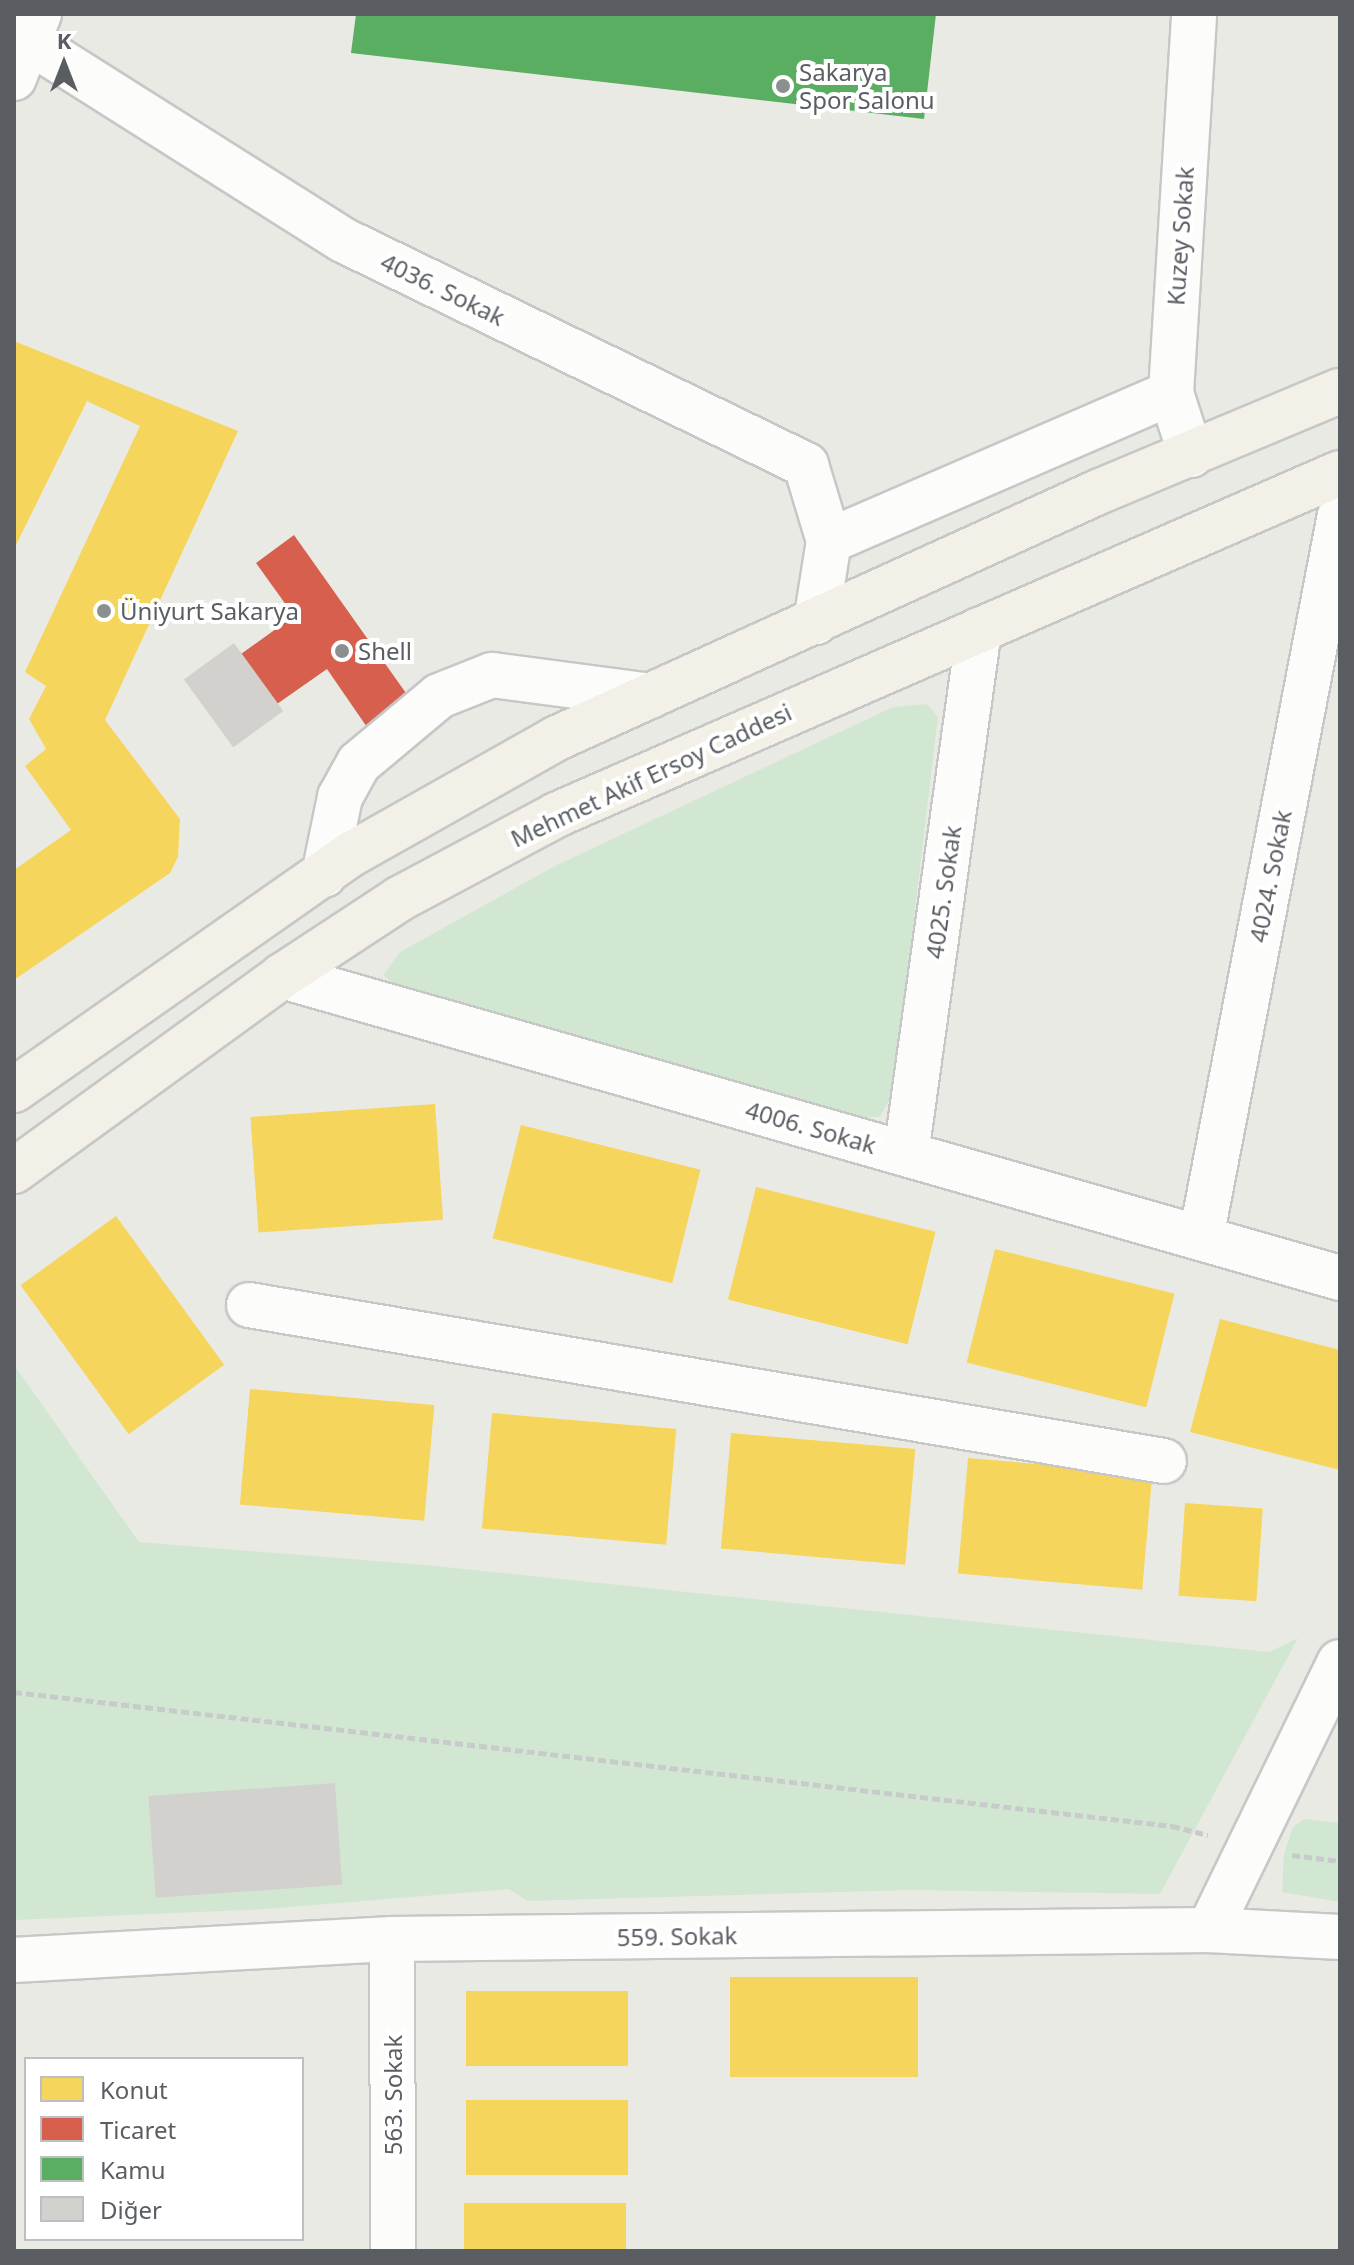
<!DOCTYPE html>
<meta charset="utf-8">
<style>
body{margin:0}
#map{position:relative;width:1354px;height:2265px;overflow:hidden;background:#eaeae5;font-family:"Noto Sans",sans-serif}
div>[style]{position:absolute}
.green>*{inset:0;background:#d2e7d1}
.homes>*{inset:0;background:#f6d55c;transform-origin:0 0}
.shops>*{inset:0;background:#d6604d}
.public>*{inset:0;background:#5aae61}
.building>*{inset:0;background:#d2d1ce;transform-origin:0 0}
.path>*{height:5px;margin-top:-2.5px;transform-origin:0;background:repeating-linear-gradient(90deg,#c7cbc9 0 8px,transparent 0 12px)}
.roads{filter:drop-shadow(2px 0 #c7c7c7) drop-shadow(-2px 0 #c7c7c7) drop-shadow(0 2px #c7c7c7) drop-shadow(0 -2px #c7c7c7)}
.minor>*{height:44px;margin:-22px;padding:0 22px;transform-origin:22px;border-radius:22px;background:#fcfcfb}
.major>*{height:44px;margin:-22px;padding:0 22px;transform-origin:22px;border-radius:22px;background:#f2f0e7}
.dots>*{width:22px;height:22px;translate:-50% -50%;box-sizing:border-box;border:4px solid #fff;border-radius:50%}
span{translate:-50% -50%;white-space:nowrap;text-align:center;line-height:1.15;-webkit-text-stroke:8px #fff;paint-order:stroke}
.poi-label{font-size:24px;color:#5a5e62}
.left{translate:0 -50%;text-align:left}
.street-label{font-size:24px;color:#5a5e62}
.frame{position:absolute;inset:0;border:16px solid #5a5e62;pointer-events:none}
.legend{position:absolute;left:24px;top:2057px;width:280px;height:184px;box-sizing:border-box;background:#fff;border:2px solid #bdbfc0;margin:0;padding:10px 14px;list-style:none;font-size:24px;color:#5a5e62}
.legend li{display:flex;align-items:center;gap:16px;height:40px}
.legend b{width:40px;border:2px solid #bdbfc0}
.north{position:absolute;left:24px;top:24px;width:80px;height:80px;-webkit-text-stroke:6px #fff;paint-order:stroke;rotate:0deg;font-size:22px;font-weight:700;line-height:32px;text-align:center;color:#5a5e62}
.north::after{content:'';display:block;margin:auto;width:28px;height:36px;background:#5a5e62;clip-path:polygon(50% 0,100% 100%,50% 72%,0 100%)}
</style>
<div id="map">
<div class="green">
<i style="clip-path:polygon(927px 704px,938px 717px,893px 1093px,880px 1117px,854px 1117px,414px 1000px,383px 975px,400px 952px,555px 866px,893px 707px)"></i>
<i style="clip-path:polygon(14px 1365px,139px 1542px,426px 1565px,1269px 1652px,1298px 1638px,1160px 1894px,910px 1890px,527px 1901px,509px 1889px,267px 1909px,14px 1920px)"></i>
<i style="clip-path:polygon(1304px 1819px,1340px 1823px,1340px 1902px,1282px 1892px,1284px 1854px,1293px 1827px)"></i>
</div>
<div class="homes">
<i style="clip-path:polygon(14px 341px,238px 431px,105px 720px,180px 819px,178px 857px,170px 873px,14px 980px,14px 870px,71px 830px,25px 766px,46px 749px,29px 719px,46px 686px,25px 672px,140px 426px,87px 401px,14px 549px)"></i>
<i style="left:435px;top:1104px;width:116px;height:185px;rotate:86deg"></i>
<i style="left:521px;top:1125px;width:185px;height:117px;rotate:14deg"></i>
<i style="left:756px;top:1187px;width:185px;height:116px;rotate:14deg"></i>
<i style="left:116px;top:1216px;width:184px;height:118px;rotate:54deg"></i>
<i style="left:995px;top:1249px;width:185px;height:117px;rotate:14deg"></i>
<i style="clip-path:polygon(1220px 1319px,1340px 1350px,1340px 1470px,1190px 1432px)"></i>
<i style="left:250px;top:1389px;width:185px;height:116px;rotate:5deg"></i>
<i style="left:492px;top:1413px;width:185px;height:116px;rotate:5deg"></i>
<i style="left:731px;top:1433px;width:185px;height:116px;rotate:5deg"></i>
<i style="left:968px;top:1458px;width:185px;height:116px;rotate:5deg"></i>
<i style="left:1185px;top:1503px;width:78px;height:93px;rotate:4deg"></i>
<i style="left:730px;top:1977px;width:188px;height:100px"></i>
<i style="left:466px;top:1991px;width:162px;height:75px"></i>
<i style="left:466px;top:2100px;width:162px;height:75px"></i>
<i style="left:464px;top:2203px;width:162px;height:48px"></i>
</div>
<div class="shops">
<i style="clip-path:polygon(294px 535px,413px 703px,371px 733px,327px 669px,277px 704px,241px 654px,294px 616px,256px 563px)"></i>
</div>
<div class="public">
<i style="clip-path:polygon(356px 14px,936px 14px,924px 119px,351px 53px)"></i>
</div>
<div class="building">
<i style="left:234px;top:643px;width:84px;height:62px;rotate:54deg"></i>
<i style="left:335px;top:1783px;width:102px;height:187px;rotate:86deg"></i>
</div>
<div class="path">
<i style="left:14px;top:1692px;width:1166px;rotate:6.6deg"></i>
<i style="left:1172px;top:1826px;width:37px;rotate:14deg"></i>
<i style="left:1292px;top:1855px;width:48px;rotate:7.1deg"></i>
</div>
<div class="roads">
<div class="minor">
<i style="left:14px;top:32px;width:389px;rotate:32.3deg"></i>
<i style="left:343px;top:240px;width:515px;rotate:25.92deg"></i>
<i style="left:806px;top:465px;width:79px;rotate:73.2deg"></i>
<i style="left:14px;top:78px;width:69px;rotate:-68.7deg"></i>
<i style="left:1191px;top:455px;width:65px;rotate:-107.9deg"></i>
<i style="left:1171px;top:393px;width:380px;rotate:-86.5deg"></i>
<i style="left:816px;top:622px;width:82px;rotate:-80.9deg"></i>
<i style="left:829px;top:541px;width:373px;rotate:-23.4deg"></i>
<i style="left:324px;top:875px;width:80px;rotate:-78.4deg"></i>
<i style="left:340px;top:797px;width:39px;rotate:-61deg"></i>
<i style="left:359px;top:763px;width:104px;rotate:-39.9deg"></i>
<i style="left:439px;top:696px;width:57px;rotate:-21.6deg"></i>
<i style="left:492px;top:675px;width:160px;rotate:7.5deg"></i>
<i style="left:282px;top:976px;width:1100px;rotate:15.93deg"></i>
<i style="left:906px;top:1154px;width:529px;rotate:-82.07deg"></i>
<i style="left:1201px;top:1238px;width:736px;rotate:-79.12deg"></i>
<i style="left:249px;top:1305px;width:928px;rotate:9.68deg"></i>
<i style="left:1209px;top:1930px;width:298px;rotate:-64deg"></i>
<i style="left:392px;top:1939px;width:312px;rotate:89.8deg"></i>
<i style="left:14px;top:1960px;width:379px;rotate:-3.2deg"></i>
<i style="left:392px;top:1939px;width:817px;rotate:-0.63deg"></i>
<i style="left:1209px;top:1930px;width:131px;rotate:3.1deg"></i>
</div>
<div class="major">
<i style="left:14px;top:1090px;width:414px;rotate:-35deg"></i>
<i style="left:353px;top:853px;width:232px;rotate:-29.4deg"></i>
<i style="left:555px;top:739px;width:597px;rotate:-24.46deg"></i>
<i style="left:1098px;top:492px;width:262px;rotate:-22.7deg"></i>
<i style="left:14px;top:1171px;width:331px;rotate:-36deg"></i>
<i style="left:282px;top:976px;width:140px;rotate:-33.3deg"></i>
<i style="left:399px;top:899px;width:178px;rotate:-28.1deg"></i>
<i style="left:556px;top:815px;width:855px;rotate:-23.57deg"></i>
</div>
</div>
<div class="dots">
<i style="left:783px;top:86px;background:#8c8f90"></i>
<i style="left:104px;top:611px;background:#8c8f90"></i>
<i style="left:342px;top:651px;background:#8c8f90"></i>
</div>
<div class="poi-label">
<span class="left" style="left:799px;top:86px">Sakarya<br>Spor Salonu</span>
<span class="left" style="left:120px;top:611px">Üniyurt Sakarya</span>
<span class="left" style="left:358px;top:651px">Shell</span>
</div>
<div class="street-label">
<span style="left:1180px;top:236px;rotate:-86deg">Kuzey Sokak</span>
<span style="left:443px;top:289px;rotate:26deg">4036. Sokak</span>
<span style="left:651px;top:775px;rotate:-25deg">Mehmet Akif Ersoy Caddesi</span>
<span style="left:1270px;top:876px;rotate:-79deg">4024. Sokak</span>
<span style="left:943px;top:892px;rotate:-82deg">4025. Sokak</span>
<span style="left:811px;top:1127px;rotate:16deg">4006. Sokak</span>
<span style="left:677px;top:1936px;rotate:-1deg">559. Sokak</span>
<span style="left:393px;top:2095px;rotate:-90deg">563. Sokak</span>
</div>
<div class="frame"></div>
<ul class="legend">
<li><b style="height:22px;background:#f6d55c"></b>Konut</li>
<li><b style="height:22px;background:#d6604d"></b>Ticaret</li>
<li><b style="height:22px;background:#5aae61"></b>Kamu</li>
<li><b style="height:22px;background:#d2d1ce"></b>Diğer</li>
</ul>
<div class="north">K</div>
</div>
